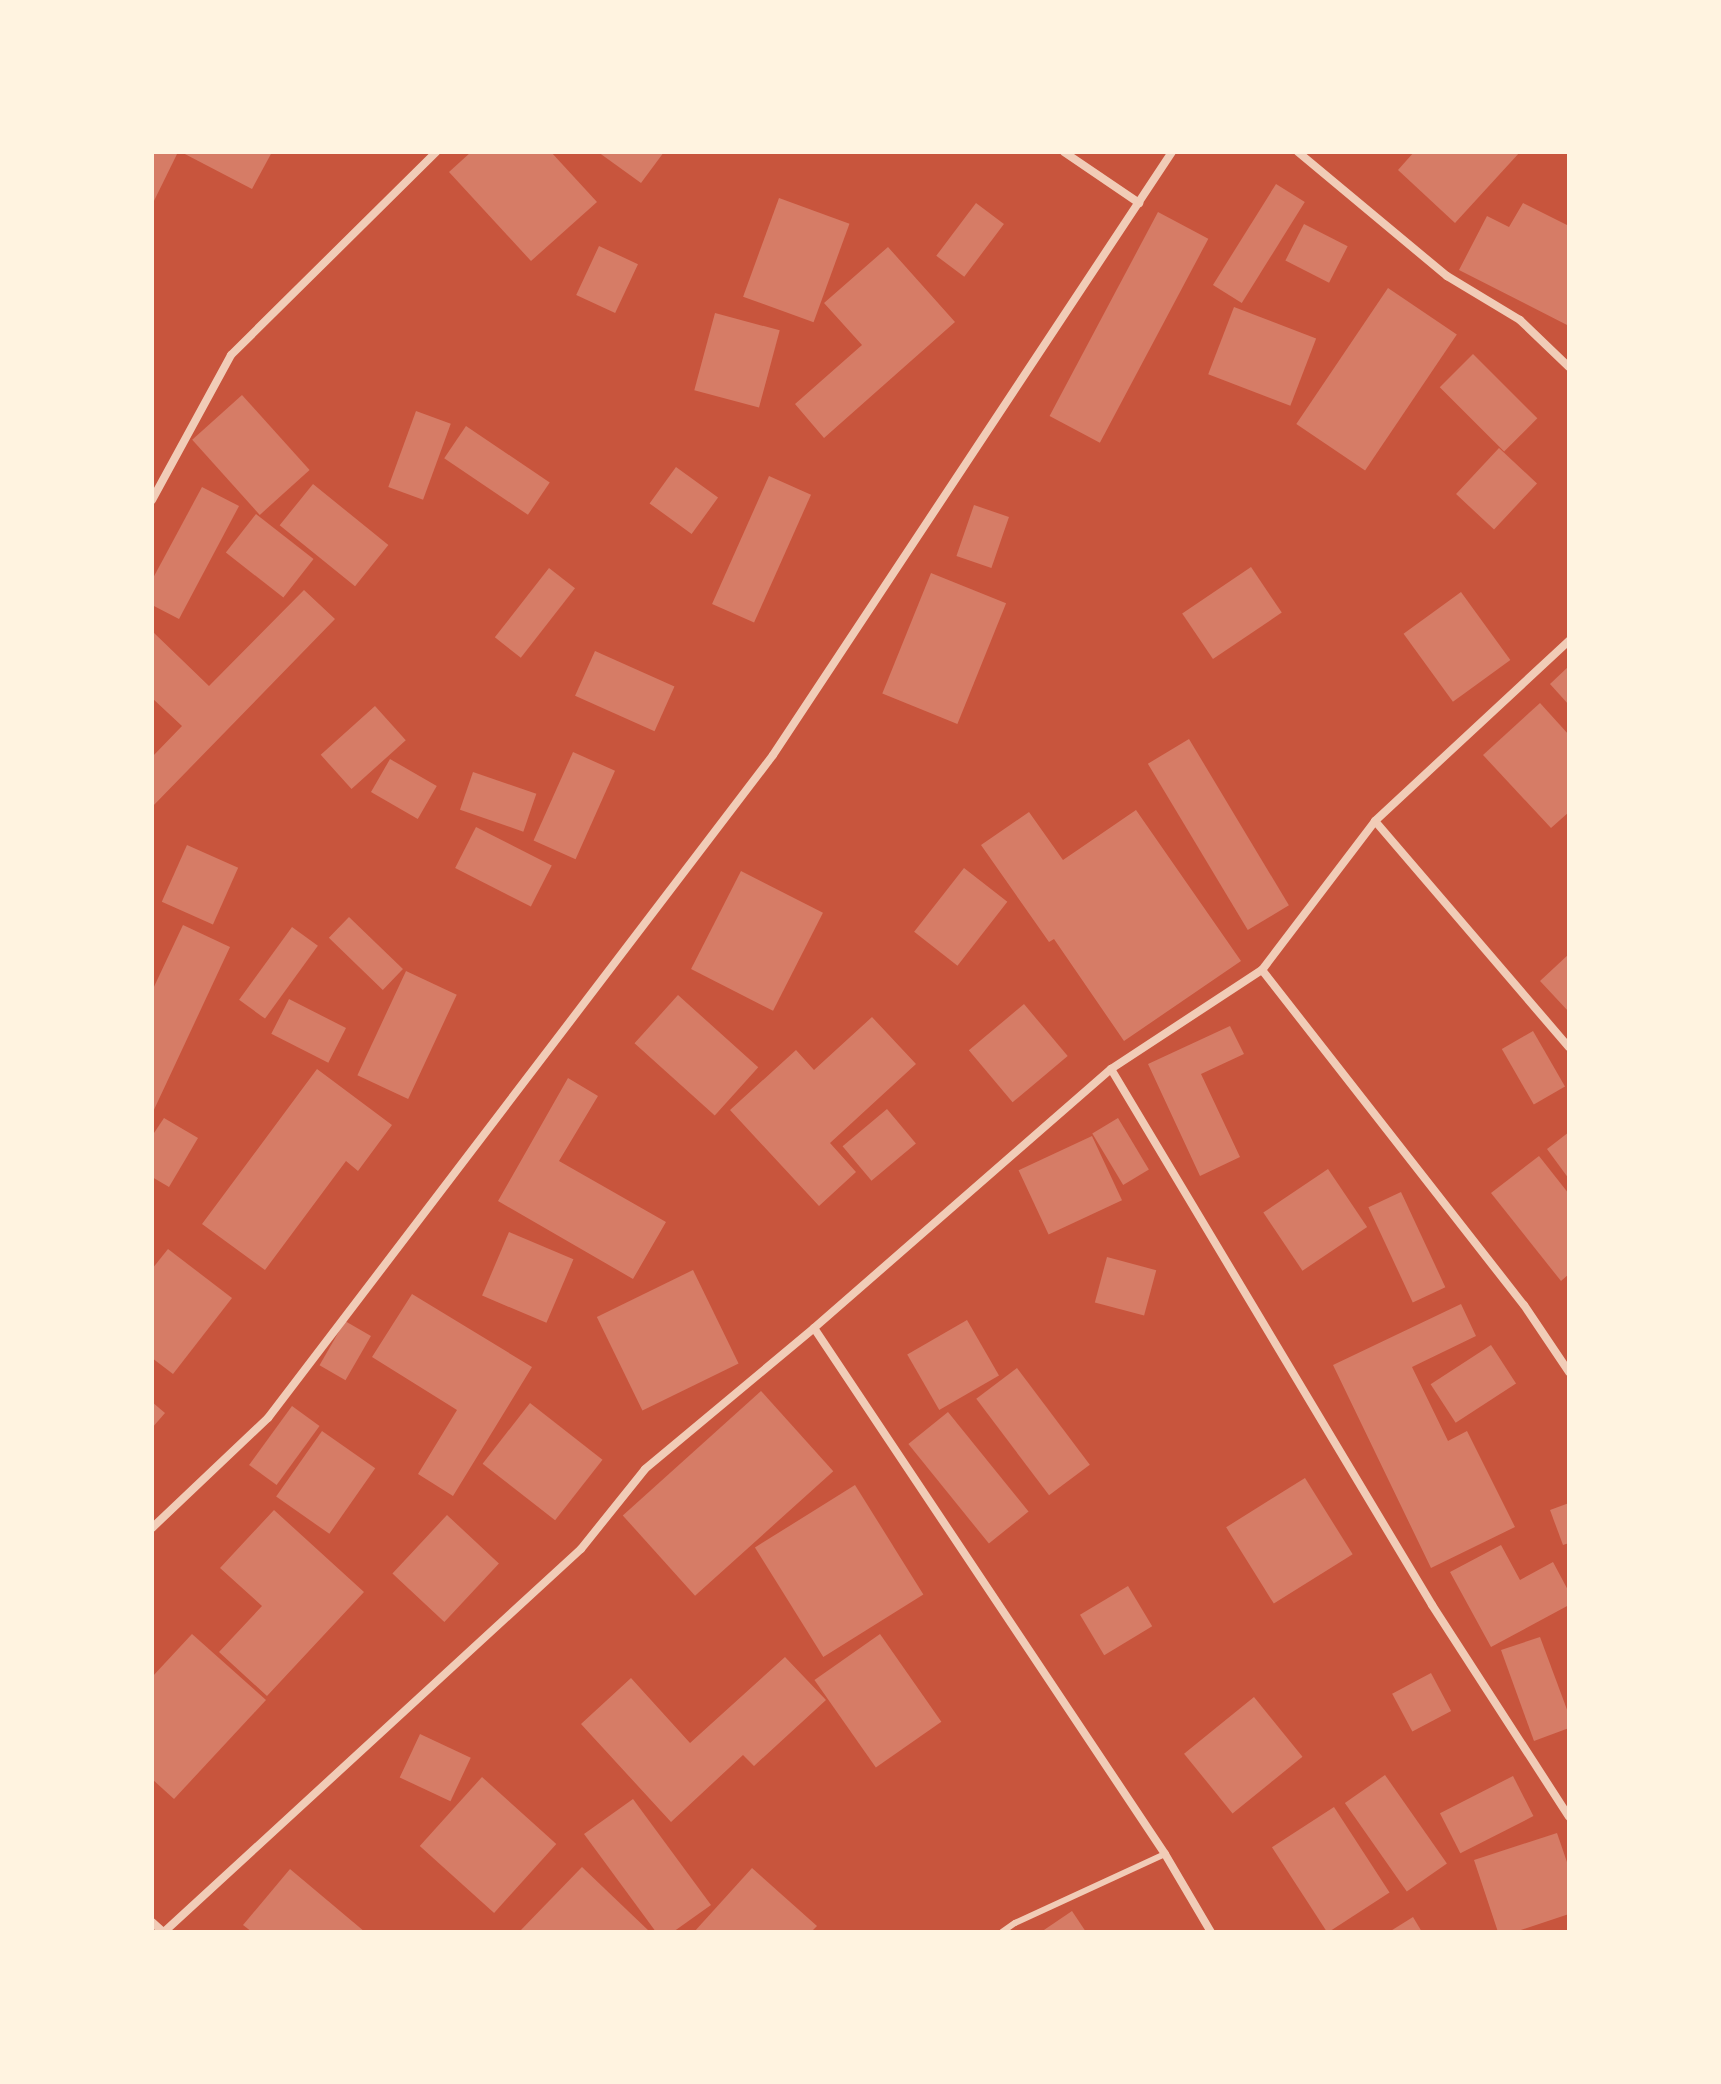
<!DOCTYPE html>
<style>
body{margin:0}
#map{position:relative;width:1721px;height:2084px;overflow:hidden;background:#c8553d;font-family:Mulish,sans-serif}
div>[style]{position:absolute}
.building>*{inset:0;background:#d67c66;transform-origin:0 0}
.service>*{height:6px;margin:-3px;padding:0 3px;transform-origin:3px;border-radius:3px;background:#f1ccb7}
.minor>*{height:8px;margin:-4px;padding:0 4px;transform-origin:4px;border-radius:4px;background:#f1ccb7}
span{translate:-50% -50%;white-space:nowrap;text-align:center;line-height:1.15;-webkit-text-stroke:6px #fff3e0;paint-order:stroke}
.frame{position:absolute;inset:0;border:154px solid #fff3e0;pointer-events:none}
</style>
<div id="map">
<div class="building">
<i style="clip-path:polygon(152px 152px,178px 152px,152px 205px)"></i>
<i style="clip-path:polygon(181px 152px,272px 152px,252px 189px)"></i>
<i style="clip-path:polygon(471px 152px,551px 152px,597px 202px,531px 261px,449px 172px)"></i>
<i style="clip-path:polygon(598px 152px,664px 152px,641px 183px)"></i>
<i style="clip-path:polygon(1414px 152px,1520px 152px,1455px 223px,1398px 170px)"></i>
<i style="left:1276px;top:184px;width:34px;height:119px;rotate:32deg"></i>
<i style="left:779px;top:198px;width:75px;height:105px;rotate:20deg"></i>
<i style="left:976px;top:203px;width:35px;height:66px;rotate:37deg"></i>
<i style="clip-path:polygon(1523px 203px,1569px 226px,1569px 326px,1459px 270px,1487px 216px,1509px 227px)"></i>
<i style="left:1158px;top:212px;width:57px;height:231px;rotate:28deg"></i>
<i style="left:1304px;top:224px;width:49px;height:41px;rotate:27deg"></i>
<i style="left:599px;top:246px;width:43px;height:54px;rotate:25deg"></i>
<i style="clip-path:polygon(888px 247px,955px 322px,824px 438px,795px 404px,862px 345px,824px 303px)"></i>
<i style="left:1388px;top:288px;width:83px;height:164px;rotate:34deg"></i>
<i style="left:1234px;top:307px;width:88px;height:72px;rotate:21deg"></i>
<i style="left:715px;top:313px;width:67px;height:80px;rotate:15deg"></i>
<i style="left:1473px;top:354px;width:91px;height:47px;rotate:45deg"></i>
<i style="left:242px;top:395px;width:101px;height:67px;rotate:48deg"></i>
<i style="left:416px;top:411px;width:37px;height:81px;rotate:20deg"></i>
<i style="left:466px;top:426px;width:101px;height:39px;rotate:34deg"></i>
<i style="left:1499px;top:448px;width:52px;height:63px;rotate:43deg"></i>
<i style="left:676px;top:467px;width:52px;height:45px;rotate:36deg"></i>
<i style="left:769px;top:476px;width:46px;height:140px;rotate:24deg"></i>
<i style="left:313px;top:484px;width:97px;height:53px;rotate:39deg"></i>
<i style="clip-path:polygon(202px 487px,239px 506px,179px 619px,152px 605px,152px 580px)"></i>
<i style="left:974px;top:505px;width:37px;height:54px;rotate:19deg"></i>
<i style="left:256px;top:514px;width:73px;height:49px;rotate:38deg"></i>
<i style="left:1251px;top:567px;width:55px;height:83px;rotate:56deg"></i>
<i style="left:549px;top:568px;width:33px;height:88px;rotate:38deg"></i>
<i style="left:931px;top:573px;width:81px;height:130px;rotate:22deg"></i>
<i style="clip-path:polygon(304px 590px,335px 619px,152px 807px,152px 757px,182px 726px,152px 698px,152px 631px,209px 686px)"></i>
<i style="left:1461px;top:592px;width:84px;height:71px;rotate:54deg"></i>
<i style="left:595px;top:651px;width:87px;height:49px;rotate:24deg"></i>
<i style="clip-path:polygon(1569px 666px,1569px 705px,1550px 684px)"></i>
<i style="clip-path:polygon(1540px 703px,1569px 735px,1569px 812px,1551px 828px,1483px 755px)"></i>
<i style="left:375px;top:706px;width:46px;height:73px;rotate:48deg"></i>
<i style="left:1189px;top:739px;width:194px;height:48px;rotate:59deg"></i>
<i style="left:573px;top:752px;width:46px;height:97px;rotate:24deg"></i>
<i style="left:390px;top:759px;width:54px;height:38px;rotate:30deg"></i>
<i style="left:473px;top:772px;width:67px;height:40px;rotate:19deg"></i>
<i style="clip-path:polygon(1136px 810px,1241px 961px,1124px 1041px,1054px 939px,1049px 942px,981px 845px,1029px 812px,1063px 860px)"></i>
<i style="left:476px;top:827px;width:85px;height:46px;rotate:27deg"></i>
<i style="left:187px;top:845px;width:56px;height:62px;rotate:24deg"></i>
<i style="left:964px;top:868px;width:55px;height:81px;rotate:38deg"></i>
<i style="left:741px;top:871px;width:92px;height:110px;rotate:27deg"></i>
<i style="left:349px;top:917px;width:75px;height:29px;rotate:44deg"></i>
<i style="clip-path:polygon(183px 925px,230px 947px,152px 1114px,152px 991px)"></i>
<i style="left:292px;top:927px;width:32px;height:90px;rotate:36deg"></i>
<i style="clip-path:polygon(1569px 954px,1569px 1012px,1540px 981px)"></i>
<i style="left:406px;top:971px;width:56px;height:115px;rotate:25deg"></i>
<i style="left:678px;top:995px;width:108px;height:65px;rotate:42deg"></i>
<i style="left:289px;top:999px;width:64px;height:39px;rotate:27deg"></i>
<i style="left:1024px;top:1004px;width:68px;height:72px;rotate:50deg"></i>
<i style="clip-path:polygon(872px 1017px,916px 1064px,830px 1143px,856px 1172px,819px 1206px,730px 1110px,796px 1050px,814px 1070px)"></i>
<i style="clip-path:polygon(1230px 1026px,1244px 1054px,1201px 1074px,1240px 1157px,1200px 1176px,1148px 1064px)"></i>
<i style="left:1533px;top:1031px;width:64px;height:36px;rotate:60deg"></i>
<i style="clip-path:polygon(317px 1069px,392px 1125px,358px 1171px,346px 1161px,265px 1270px,202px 1224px)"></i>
<i style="clip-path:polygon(568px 1078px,598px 1096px,559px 1161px,666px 1222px,633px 1279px,498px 1201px)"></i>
<i style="left:887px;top:1109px;width:45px;height:58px;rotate:50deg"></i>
<i style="clip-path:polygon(164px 1118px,198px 1138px,169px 1187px,152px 1177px,152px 1136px)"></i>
<i style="left:1118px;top:1118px;width:60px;height:30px;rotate:59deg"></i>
<i style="clip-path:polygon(1569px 1132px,1569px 1179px,1547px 1149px)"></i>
<i style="left:1092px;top:1136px;width:71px;height:81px;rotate:65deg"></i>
<i style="clip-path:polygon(1539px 1156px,1569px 1194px,1569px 1274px,1561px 1281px,1491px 1193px)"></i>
<i style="left:1328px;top:1169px;width:70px;height:78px;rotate:56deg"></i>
<i style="left:1401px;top:1192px;width:105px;height:36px;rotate:65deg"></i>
<i style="left:509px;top:1232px;width:70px;height:69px;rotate:23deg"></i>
<i style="clip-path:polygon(168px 1249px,232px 1298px,173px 1374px,152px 1358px,152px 1269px)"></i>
<i style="left:1107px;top:1257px;width:51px;height:47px;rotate:15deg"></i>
<i style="left:693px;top:1270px;width:104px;height:107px;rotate:64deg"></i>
<i style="clip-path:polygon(412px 1294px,532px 1367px,453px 1496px,418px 1474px,457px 1410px,372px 1357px)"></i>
<i style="clip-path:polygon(1461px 1304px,1476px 1336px,1412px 1367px,1448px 1441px,1467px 1431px,1515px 1527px,1431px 1568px,1333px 1365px)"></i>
<i style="left:967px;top:1320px;width:64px;height:69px;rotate:60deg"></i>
<i style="left:345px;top:1321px;width:30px;height:51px;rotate:30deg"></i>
<i style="left:1491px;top:1345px;width:46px;height:72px;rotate:57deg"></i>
<i style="left:1017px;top:1368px;width:121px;height:51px;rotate:53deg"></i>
<i style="left:761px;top:1391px;width:108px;height:186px;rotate:48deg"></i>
<i style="clip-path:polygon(152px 1402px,165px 1413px,152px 1428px)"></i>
<i style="left:530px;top:1403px;width:92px;height:77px;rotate:38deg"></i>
<i style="left:292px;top:1406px;width:34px;height:73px;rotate:36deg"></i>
<i style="left:948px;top:1412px;width:128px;height:51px;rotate:51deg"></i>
<i style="left:322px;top:1431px;width:65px;height:80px;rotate:35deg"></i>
<i style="left:1305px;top:1478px;width:90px;height:93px;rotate:58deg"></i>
<i style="left:855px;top:1485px;width:129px;height:118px;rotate:58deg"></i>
<i style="clip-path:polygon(1569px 1503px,1569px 1543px,1563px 1545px,1550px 1510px)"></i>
<i style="clip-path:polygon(274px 1510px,364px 1592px,267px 1696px,219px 1652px,262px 1606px,220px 1568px)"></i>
<i style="left:447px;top:1515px;width:71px;height:80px;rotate:43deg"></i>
<i style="clip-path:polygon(1501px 1545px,1520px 1580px,1553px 1562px,1569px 1592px,1569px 1605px,1491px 1647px,1450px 1572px)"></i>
<i style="left:1128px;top:1586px;width:47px;height:56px;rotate:59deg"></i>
<i style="clip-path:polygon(192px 1634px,266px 1700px,174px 1799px,152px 1779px,152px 1677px)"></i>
<i style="left:880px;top:1634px;width:107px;height:80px;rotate:55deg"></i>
<i style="clip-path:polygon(1540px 1637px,1569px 1715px,1569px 1728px,1534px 1741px,1501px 1650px)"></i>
<i style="clip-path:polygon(785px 1657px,826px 1700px,754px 1766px,743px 1755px,671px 1822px,581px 1724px,631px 1678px,690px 1743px)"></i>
<i style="left:1431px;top:1673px;width:43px;height:44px;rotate:62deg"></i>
<i style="left:1254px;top:1697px;width:77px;height:90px;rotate:51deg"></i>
<i style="left:420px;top:1734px;width:56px;height:48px;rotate:25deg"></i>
<i style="left:1385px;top:1775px;width:108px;height:49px;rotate:55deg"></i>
<i style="left:1513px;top:1776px;width:45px;height:82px;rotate:63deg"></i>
<i style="left:482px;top:1777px;width:100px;height:93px;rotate:42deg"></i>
<i style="clip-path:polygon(633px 1799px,711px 1905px,673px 1932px,656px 1932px,584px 1834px)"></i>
<i style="left:1334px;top:1807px;width:102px;height:74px;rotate:57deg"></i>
<i style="clip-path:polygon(1557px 1833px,1569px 1868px,1569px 1914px,1515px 1932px,1498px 1932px,1474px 1860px)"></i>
<i style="clip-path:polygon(582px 1867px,650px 1932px,519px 1932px)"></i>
<i style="clip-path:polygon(752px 1868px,817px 1926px,811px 1932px,694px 1932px)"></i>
<i style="clip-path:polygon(290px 1869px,365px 1932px,252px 1932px,243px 1925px)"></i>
<i style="clip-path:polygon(1072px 1911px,1086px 1932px,1041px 1932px)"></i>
<i style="clip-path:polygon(1413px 1917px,1422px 1932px,1389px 1932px)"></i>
</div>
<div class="service">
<i style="left:1002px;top:1932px;width:16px;rotate:-35deg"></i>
<i style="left:1015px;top:1923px;width:165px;rotate:-24.7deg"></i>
</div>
<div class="minor">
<i style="left:1064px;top:152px;width:91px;rotate:34.2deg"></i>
<i style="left:1298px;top:152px;width:194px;rotate:39.8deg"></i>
<i style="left:1447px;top:276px;width:85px;rotate:31.1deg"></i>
<i style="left:1520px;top:320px;width:68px;rotate:43.8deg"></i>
<i style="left:152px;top:500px;width:165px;rotate:-61.4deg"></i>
<i style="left:231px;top:355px;width:289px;rotate:-44.7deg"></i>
<i style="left:1375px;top:821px;width:298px;rotate:49.4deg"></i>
<i style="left:1262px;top:970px;width:425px;rotate:52deg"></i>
<i style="left:1524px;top:1305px;width:81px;rotate:56.1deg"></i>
<i style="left:1111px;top:1069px;width:625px;rotate:59.08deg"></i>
<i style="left:1432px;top:1605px;width:252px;rotate:57.1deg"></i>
<i style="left:814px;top:1328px;width:632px;rotate:56.28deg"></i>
<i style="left:1165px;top:1854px;width:91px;rotate:59.5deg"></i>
<i style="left:152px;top:1528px;width:160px;rotate:-43.5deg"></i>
<i style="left:268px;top:1418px;width:833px;rotate:-52.7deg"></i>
<i style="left:773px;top:755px;width:723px;rotate:-56.51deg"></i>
<i style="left:152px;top:1922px;width:15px;rotate:42deg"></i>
<i style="left:164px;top:1932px;width:566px;rotate:-42.57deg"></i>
<i style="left:581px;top:1549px;width:102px;rotate:-51.3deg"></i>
<i style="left:645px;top:1469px;width:220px;rotate:-39.8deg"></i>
<i style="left:814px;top:1328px;width:394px;rotate:-41.1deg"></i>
<i style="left:1111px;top:1069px;width:181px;rotate:-33.3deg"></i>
<i style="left:1262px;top:970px;width:187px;rotate:-52.8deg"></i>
<i style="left:1375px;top:821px;width:265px;rotate:-42.9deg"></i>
</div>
<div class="frame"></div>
</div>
